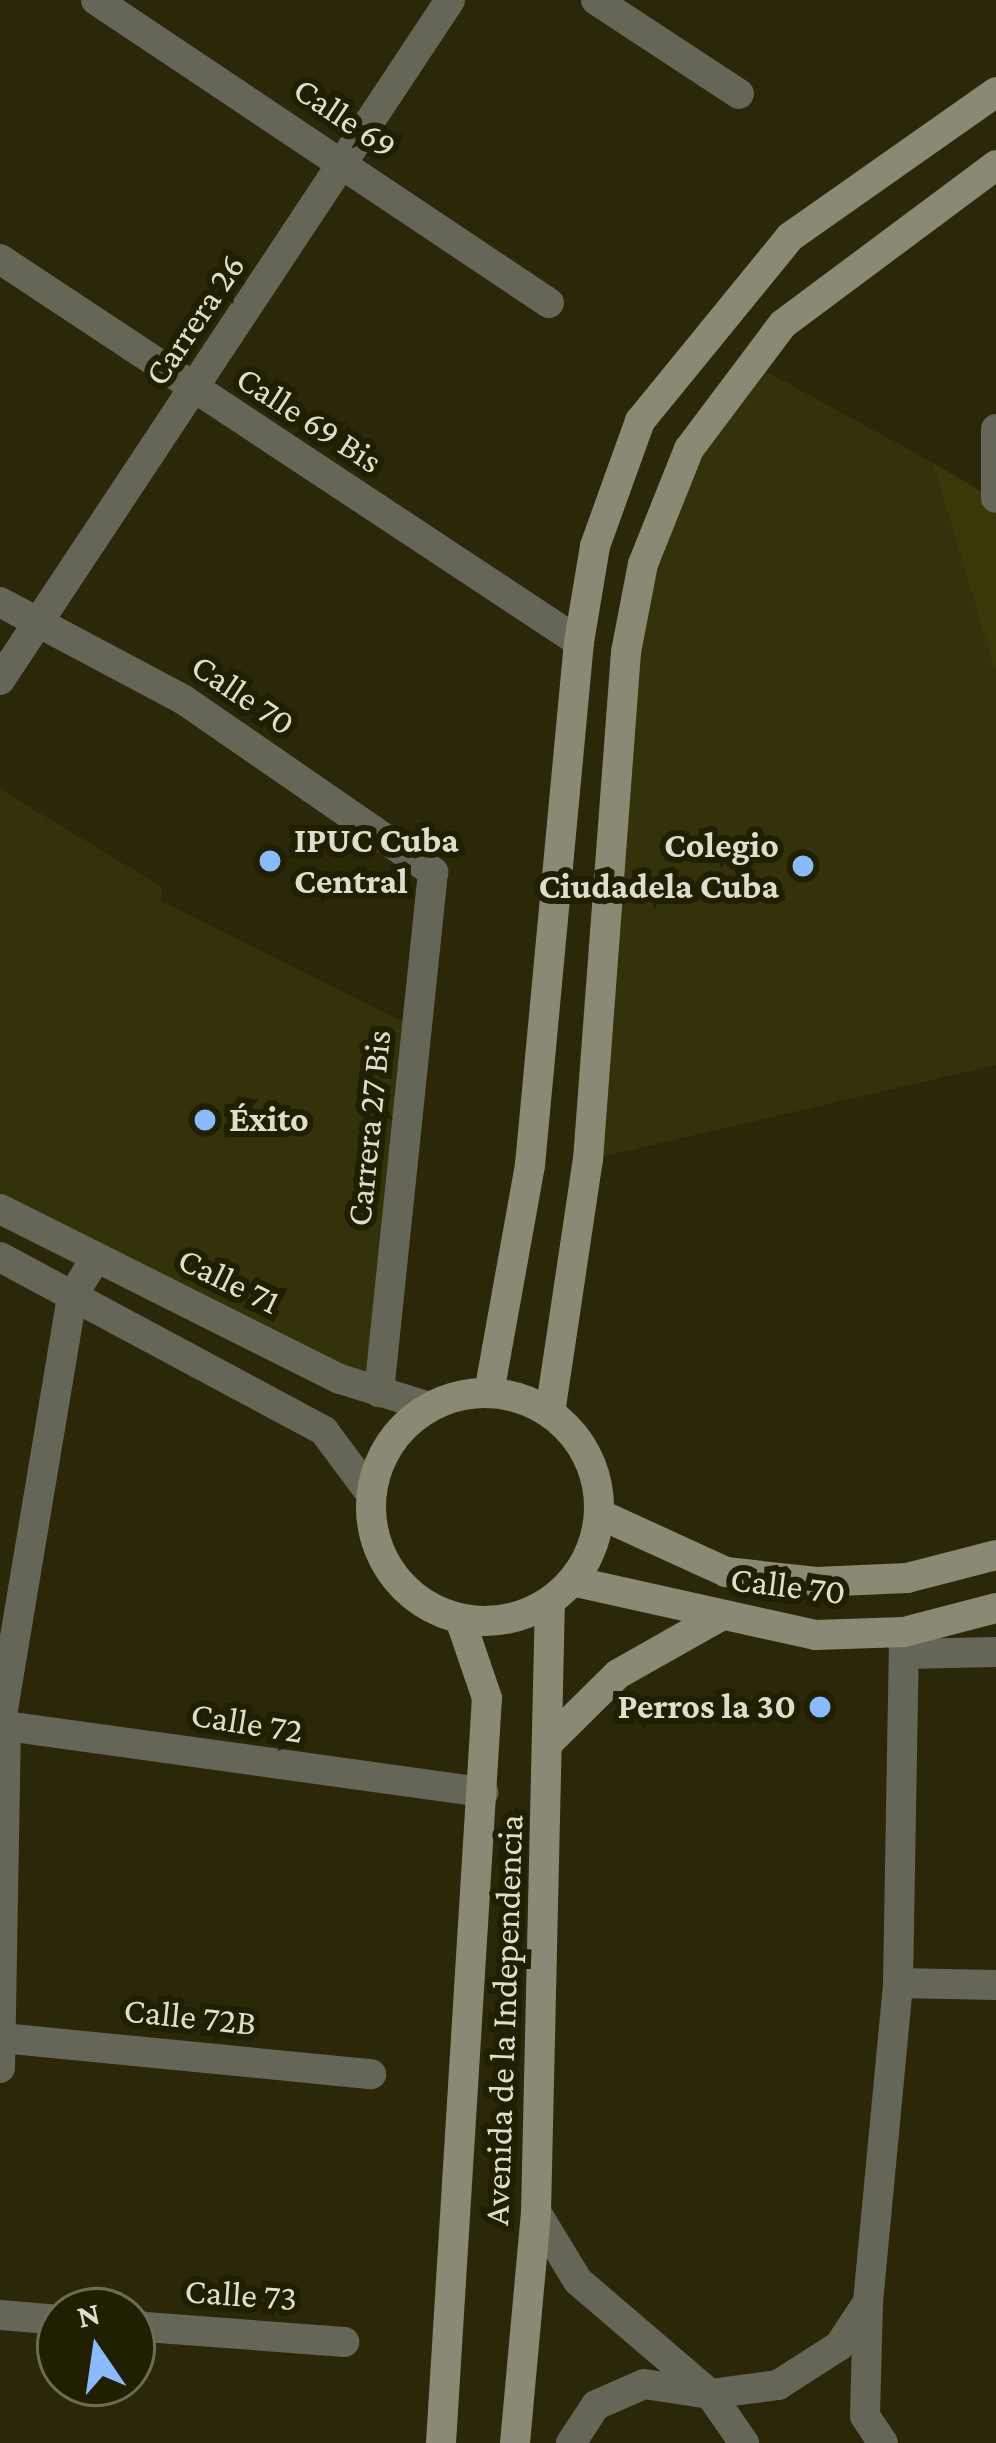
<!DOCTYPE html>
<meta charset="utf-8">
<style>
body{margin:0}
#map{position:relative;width:996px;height:2443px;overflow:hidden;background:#2a2809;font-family:"Crimson Pro",serif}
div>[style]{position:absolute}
.built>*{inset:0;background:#34320a}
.green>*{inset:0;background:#3a3808}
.minor>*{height:30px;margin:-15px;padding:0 15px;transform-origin:15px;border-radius:15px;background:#666658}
.tertiary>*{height:30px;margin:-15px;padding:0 15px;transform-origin:15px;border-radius:15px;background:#666658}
.secondary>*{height:30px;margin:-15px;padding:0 15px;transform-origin:15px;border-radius:15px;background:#8a8a74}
.secondary>.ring{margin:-15px;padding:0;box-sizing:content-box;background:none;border:30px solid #8a8a74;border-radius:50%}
.dots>*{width:33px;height:33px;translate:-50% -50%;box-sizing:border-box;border:6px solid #201f01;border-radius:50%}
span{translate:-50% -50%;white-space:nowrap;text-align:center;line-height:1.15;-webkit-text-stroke:12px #201f01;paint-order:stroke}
.street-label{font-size:36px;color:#dedecd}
.poi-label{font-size:36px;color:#dedecd;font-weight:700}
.left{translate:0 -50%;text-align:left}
.right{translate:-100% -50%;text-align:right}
.north{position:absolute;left:36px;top:2287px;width:120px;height:120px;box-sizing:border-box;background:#201f01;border:3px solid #6c6b53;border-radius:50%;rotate:347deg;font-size:33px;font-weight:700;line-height:48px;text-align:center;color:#dedecd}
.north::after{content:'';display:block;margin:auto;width:42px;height:54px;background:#8abafc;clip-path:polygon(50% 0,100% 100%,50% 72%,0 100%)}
</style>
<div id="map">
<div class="built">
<i style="clip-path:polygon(751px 363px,933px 463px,996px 668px,996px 1065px,588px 1160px,643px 564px)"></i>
<i style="clip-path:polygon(0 789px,162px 887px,161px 901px,419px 1030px,379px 1392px,0 1209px)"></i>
</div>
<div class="green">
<i style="clip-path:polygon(933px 463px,996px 500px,996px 668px,992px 660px)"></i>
</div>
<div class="minor">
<i style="left:96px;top:0;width:545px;rotate:33.78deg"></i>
<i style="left:596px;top:0;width:171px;rotate:33.3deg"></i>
<i style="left:0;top:259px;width:694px;rotate:33.48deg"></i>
<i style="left:996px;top:429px;width:69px;rotate:90deg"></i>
<i style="left:0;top:602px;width:208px;rotate:28deg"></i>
<i style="left:184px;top:700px;width:303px;rotate:34.6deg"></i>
<i style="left:433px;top:872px;width:523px;rotate:95.93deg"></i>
<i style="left:0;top:680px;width:815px;rotate:-56.5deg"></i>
<i style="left:906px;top:1654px;width:90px;rotate:-1.3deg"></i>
<i style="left:898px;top:1983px;width:98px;rotate:1.2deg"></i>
<i style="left:2px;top:2038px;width:371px;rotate:5.6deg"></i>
<i style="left:0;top:2068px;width:342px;rotate:-89deg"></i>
<i style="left:6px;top:1726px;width:482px;rotate:7.9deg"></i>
<i style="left:536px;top:2212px;width:81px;rotate:58.7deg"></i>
<i style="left:578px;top:2281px;width:174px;rotate:40.6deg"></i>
<i style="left:710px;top:2394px;width:60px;rotate:55.2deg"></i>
<i style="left:0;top:2315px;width:60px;rotate:4.8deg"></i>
<i style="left:132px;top:2326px;width:213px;rotate:4.3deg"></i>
<i style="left:571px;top:2443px;width:45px;rotate:-56.7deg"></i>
<i style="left:596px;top:2405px;width:52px;rotate:-23.6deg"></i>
<i style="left:644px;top:2384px;width:67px;rotate:8.6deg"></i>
<i style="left:710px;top:2394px;width:69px;rotate:-7.5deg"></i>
<i style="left:778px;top:2385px;width:72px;rotate:-32.6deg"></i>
<i style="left:839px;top:2346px;width:53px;rotate:-56.6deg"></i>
<i style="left:883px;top:2443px;width:32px;rotate:-124deg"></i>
<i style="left:865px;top:2416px;width:114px;rotate:-88.5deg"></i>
<i style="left:868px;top:2302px;width:320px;rotate:-84.6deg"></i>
<i style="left:898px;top:1983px;width:351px;rotate:-89deg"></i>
</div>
<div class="tertiary">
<i style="left:0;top:1209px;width:380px;rotate:26.6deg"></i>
<i style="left:340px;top:1379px;width:94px;rotate:17.3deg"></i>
<i style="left:0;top:1257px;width:368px;rotate:28.2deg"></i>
<i style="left:324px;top:1431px;width:79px;rotate:53.3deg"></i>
<i style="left:0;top:1727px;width:436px;rotate:-80.5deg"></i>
<i style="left:72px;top:1297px;width:44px;rotate:-58.8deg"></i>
</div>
<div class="secondary">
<i style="left:489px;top:1393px;width:232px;rotate:-79.8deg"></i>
<i style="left:530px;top:1165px;width:525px;rotate:-84.65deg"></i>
<i style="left:579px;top:642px;width:97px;rotate:-80.5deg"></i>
<i style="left:595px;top:546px;width:133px;rotate:-70.2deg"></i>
<i style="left:640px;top:421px;width:237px;rotate:-50.8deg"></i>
<i style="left:790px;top:237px;width:252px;rotate:-35.1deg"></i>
<i class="ring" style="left:371px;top:1393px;width:198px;height:198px"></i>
<i style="left:550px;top:1413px;width:256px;rotate:-81.5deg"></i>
<i style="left:588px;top:1160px;width:509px;rotate:-85.72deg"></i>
<i style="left:626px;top:652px;width:90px;rotate:-79.1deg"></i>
<i style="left:643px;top:564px;width:124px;rotate:-68.2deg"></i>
<i style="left:689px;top:449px;width:156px;rotate:-53.1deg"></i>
<i style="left:783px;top:324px;width:266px;rotate:-36.7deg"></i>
<i style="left:599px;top:1514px;width:140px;rotate:24.5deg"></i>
<i style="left:726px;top:1572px;width:91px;rotate:6.3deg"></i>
<i style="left:816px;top:1582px;width:91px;rotate:-2.5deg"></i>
<i style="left:907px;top:1578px;width:92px;rotate:-14.5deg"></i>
<i style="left:572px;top:1581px;width:249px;rotate:12.5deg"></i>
<i style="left:815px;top:1635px;width:89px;rotate:-1.9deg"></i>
<i style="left:904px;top:1632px;width:95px;rotate:-14.6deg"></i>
<i style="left:548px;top:1743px;width:98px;rotate:-44.6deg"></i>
<i style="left:618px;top:1674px;width:114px;rotate:-29.5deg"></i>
<i style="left:441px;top:2443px;width:746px;rotate:-86.47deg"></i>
<i style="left:487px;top:1698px;width:83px;rotate:-108.9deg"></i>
<i style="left:515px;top:2443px;width:232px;rotate:-84.8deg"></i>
<i style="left:536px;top:2212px;width:611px;rotate:-88.69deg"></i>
</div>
<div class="dots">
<i style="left:270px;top:861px;background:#8abafc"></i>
<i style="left:803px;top:866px;background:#8abafc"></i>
<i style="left:205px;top:1120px;background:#8abafc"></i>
<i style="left:820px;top:1707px;background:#8abafc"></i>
</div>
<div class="street-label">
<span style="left:345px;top:118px;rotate:34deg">Calle 69</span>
<span style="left:195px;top:320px;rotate:-56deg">Carrera 26</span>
<span style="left:309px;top:420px;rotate:33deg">Calle 69 Bis</span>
<span style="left:243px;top:695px;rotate:34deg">Calle 70</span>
<span style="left:369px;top:1128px;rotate:-84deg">Carrera 27 Bis</span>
<span style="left:229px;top:1281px;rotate:26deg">Calle 71</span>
<span style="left:788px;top:1586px;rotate:7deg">Calle 70</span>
<span style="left:247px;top:1723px;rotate:9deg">Calle 72</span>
<span style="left:190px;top:2017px;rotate:6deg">Calle 72B</span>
<span style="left:504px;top:2020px;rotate:-88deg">Avenida de la Independencia</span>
<span style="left:241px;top:2295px;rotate:4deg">Calle 73</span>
</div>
<div class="poi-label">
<span class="left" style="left:294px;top:861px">IPUC Cuba<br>Central</span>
<span class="right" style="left:779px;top:866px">Colegio<br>Ciudadela Cuba</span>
<span class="left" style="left:229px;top:1120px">Éxito</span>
<span class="right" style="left:796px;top:1707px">Perros la 30</span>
</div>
<div class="north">N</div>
</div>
